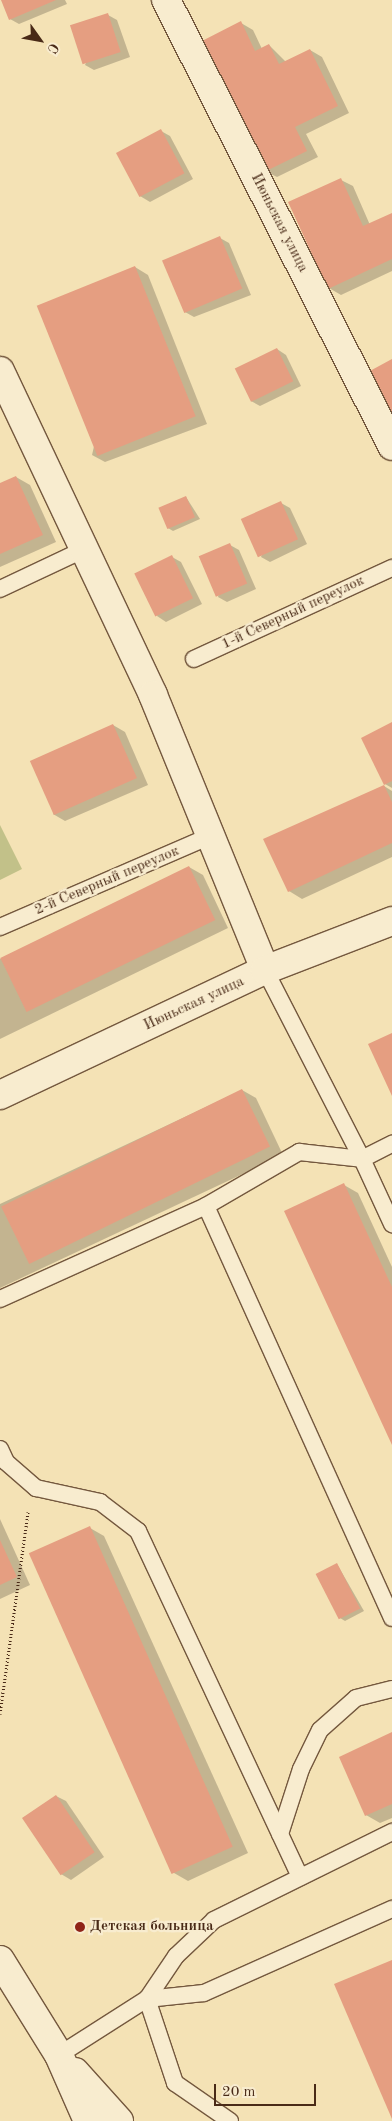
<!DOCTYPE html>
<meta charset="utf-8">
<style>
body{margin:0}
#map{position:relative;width:392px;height:2121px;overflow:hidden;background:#f4e2b5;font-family:"Old Standard TT",serif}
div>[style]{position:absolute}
.green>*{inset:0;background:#c2c189}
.shadow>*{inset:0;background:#0003}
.building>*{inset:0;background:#e59e81;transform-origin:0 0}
.path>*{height:3px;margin-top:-1.5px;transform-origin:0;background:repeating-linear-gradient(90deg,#492a17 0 1px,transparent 0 3.5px)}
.roads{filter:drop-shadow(1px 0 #74583e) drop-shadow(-1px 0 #74583e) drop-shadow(0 1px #74583e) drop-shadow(0 -1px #74583e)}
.service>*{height:16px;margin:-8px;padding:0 8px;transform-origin:8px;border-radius:8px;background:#f8eccf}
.minor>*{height:28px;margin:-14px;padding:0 14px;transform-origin:14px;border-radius:14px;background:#f8eccf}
.secondary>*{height:28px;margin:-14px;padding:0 14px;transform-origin:14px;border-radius:14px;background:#f8eccf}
.dots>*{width:14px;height:14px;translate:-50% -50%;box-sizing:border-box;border:2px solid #f8eccf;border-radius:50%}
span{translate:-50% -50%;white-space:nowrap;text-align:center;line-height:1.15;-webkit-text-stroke:4.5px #f8eccf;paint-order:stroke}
.street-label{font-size:15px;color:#492a17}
.poi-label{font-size:15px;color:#492a17;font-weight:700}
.left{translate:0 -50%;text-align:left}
.north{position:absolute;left:15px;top:15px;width:50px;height:50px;-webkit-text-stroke:4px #f8eccf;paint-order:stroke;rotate:122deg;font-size:14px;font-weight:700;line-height:20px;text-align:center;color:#492a17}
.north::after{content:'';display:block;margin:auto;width:18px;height:22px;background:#492a17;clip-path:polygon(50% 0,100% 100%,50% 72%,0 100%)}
.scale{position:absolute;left:214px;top:2084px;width:102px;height:22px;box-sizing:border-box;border:2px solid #492a17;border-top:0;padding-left:6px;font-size:15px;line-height:18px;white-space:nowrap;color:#492a17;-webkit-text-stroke:4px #f8eccf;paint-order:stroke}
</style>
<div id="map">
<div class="green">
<i style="clip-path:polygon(0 825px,22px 869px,0 880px)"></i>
</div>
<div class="shadow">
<i style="clip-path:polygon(2px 0,65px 0,67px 4px,19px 24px,10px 19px)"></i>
<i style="clip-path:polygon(108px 15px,117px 20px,130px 57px,94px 70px,85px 65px)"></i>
<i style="clip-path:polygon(241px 23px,253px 30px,262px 49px,269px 45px,286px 62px,310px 50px,322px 57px,349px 113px,306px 134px,318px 157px,277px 177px,265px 171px)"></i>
<i style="clip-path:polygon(161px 131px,170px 136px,193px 179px,150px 202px,140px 196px)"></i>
<i style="clip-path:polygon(341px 180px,353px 186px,370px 225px,392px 215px,392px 271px,341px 295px,329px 288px)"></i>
<i style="clip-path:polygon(220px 238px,229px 243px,251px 295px,194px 317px,185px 312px)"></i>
<i style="clip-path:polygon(135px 267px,148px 275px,207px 424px,105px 462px,92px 455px)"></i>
<i style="clip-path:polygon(277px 349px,286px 355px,301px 386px,260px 406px,251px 401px)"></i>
<i style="clip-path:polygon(16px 477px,30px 485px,56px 542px,0 567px,0 484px)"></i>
<i style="clip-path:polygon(186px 497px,200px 519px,173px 531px,168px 528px)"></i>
<i style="clip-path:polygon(281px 503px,290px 508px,307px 544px,270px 562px,261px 557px)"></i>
<i style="clip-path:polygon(230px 545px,239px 550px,256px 589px,227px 602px,218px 597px)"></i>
<i style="clip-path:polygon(172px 557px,181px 562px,202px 604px,166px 622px,157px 616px)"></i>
<i style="clip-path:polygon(392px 724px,392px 788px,385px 784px)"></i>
<i style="clip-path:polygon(113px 725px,125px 732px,148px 785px,65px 821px,53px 814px)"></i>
<i style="clip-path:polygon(384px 786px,392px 791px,392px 857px,302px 899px,289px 891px)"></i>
<i style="clip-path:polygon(189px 867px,203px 875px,228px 928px,0 1039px,0 959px)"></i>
<i style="clip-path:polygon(242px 1090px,256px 1098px,283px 1155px,0 1288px,0 1204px)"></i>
<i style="clip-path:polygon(344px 1185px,358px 1193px,392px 1267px,392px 1442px)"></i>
<i style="clip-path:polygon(0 1519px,30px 1585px,0 1599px)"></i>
<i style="clip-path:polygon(90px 1528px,104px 1536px,248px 1853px,188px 1881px,174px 1873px)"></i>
<i style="clip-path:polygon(337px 1564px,364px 1611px,345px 1621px,340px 1618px)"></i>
<i style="clip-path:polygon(392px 1734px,392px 1818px,380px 1823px,366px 1815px)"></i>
<i style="clip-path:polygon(56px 1796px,66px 1801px,104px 1857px,71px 1880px,61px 1874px,23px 1818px)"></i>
</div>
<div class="building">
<i style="clip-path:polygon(1px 0,56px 0,9px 20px)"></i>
<i style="left:108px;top:13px;width:41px;height:40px;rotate:72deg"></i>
<i style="clip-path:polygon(241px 21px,255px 51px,269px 44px,279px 64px,310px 49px,338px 106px,295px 127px,307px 151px,264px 172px,200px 42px)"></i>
<i style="left:161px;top:129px;width:50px;height:51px;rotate:62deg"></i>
<i style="clip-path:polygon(341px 178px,363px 226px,392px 213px,392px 259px,328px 289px,288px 202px)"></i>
<i style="left:220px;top:236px;width:57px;height:63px;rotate:67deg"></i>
<i style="left:135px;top:266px;width:162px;height:106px;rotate:68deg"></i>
<i style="left:277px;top:348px;width:37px;height:47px;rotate:64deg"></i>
<i style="clip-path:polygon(392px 359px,392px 416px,368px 372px)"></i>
<i style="clip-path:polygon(16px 476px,43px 535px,0 554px,0 483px)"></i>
<i style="left:186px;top:496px;width:23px;height:30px;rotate:67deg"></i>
<i style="left:281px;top:501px;width:42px;height:44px;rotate:66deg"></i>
<i style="left:230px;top:543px;width:44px;height:34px;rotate:67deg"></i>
<i style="left:172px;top:555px;width:48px;height:42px;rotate:64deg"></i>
<i style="clip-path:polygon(392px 722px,392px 781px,384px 785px,361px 738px)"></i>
<i style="left:113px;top:724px;width:59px;height:91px;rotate:66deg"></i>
<i style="clip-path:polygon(384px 785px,392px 802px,392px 843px,288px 892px,263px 839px)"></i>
<i style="left:189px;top:866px;width:60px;height:210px;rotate:64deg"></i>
<i style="clip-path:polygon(392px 1033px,392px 1096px,368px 1044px)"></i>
<i style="left:242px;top:1089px;width:64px;height:268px;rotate:64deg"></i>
<i style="clip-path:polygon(344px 1183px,392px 1287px,392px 1445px,284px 1211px)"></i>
<i style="left:90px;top:1526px;width:351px;height:67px;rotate:66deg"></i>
<i style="clip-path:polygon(0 1540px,17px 1577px,0 1585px)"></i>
<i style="left:337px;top:1563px;width:51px;height:24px;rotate:63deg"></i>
<i style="clip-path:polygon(392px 1732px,392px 1804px,365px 1816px,339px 1757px)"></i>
<i style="left:56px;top:1795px;width:69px;height:41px;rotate:56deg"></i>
<i style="clip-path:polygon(392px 1960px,392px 2119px,334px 1984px)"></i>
</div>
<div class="path">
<i style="left:0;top:1714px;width:204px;rotate:-82.1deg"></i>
</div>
<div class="roads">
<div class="service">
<i style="left:0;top:589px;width:94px;rotate:-25.2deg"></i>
<i style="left:194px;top:659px;width:218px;rotate:-24.7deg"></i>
<i style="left:0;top:927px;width:232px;rotate:-23.4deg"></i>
<i style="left:265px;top:970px;width:212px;rotate:62.8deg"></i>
<i style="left:362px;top:1159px;width:34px;rotate:-27deg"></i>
<i style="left:206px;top:1206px;width:452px;rotate:65.7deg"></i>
<i style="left:0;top:1299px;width:226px;rotate:-24.3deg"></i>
<i style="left:206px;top:1206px;width:108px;rotate:-30.1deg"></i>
<i style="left:299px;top:1152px;width:63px;rotate:6.3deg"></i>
<i style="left:362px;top:1159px;width:72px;rotate:65.2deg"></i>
<i style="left:0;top:1449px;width:14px;rotate:65deg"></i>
<i style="left:6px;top:1462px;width:40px;rotate:41deg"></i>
<i style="left:36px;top:1488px;width:66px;rotate:12.3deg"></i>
<i style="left:100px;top:1502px;width:48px;rotate:37.3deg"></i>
<i style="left:138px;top:1531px;width:382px;rotate:64.9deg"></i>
<i style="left:280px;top:1834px;width:68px;rotate:-72.1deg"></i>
<i style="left:301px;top:1769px;width:43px;rotate:-64deg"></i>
<i style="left:320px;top:1730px;width:48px;rotate:-41.6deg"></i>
<i style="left:356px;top:1698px;width:37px;rotate:-14deg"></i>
<i style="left:59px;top:2055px;width:104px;rotate:-32.5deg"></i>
<i style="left:147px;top:1999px;width:52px;rotate:-56deg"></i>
<i style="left:176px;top:1956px;width:52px;rotate:-43.5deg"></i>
<i style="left:214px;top:1920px;width:199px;rotate:-26.3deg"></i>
<i style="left:230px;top:2121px;width:67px;rotate:-145.4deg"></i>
<i style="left:175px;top:2083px;width:89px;rotate:-108.4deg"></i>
<i style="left:147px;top:1999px;width:57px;rotate:-6deg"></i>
<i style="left:204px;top:1993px;width:206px;rotate:-24.1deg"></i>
</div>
<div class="minor">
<i style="left:166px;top:0;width:500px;rotate:63.1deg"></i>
<i style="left:0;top:371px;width:358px;rotate:64.7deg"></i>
<i style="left:153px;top:695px;width:297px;rotate:67.8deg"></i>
<i style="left:0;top:1095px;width:293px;rotate:-25.3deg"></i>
<i style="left:265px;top:970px;width:136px;rotate:-21.1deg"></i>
</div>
<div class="secondary">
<i style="left:0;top:1960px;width:112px;rotate:58.2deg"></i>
<i style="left:59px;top:2055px;width:72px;rotate:66.3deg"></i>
<i style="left:75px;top:2072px;width:66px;rotate:48.1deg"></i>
</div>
</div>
<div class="dots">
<i style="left:80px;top:1927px;background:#8f2418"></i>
</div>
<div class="street-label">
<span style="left:279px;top:223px;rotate:63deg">Июньская улица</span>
<span style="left:293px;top:613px;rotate:-25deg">1-й Северный переулок</span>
<span style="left:107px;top:881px;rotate:-23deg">2-й Северный переулок</span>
<span style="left:194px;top:1004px;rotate:-25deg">Июньская улица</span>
</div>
<div class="poi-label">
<span class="left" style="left:90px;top:1927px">Детская больница</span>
</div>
<div class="north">С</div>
<div class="scale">20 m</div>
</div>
